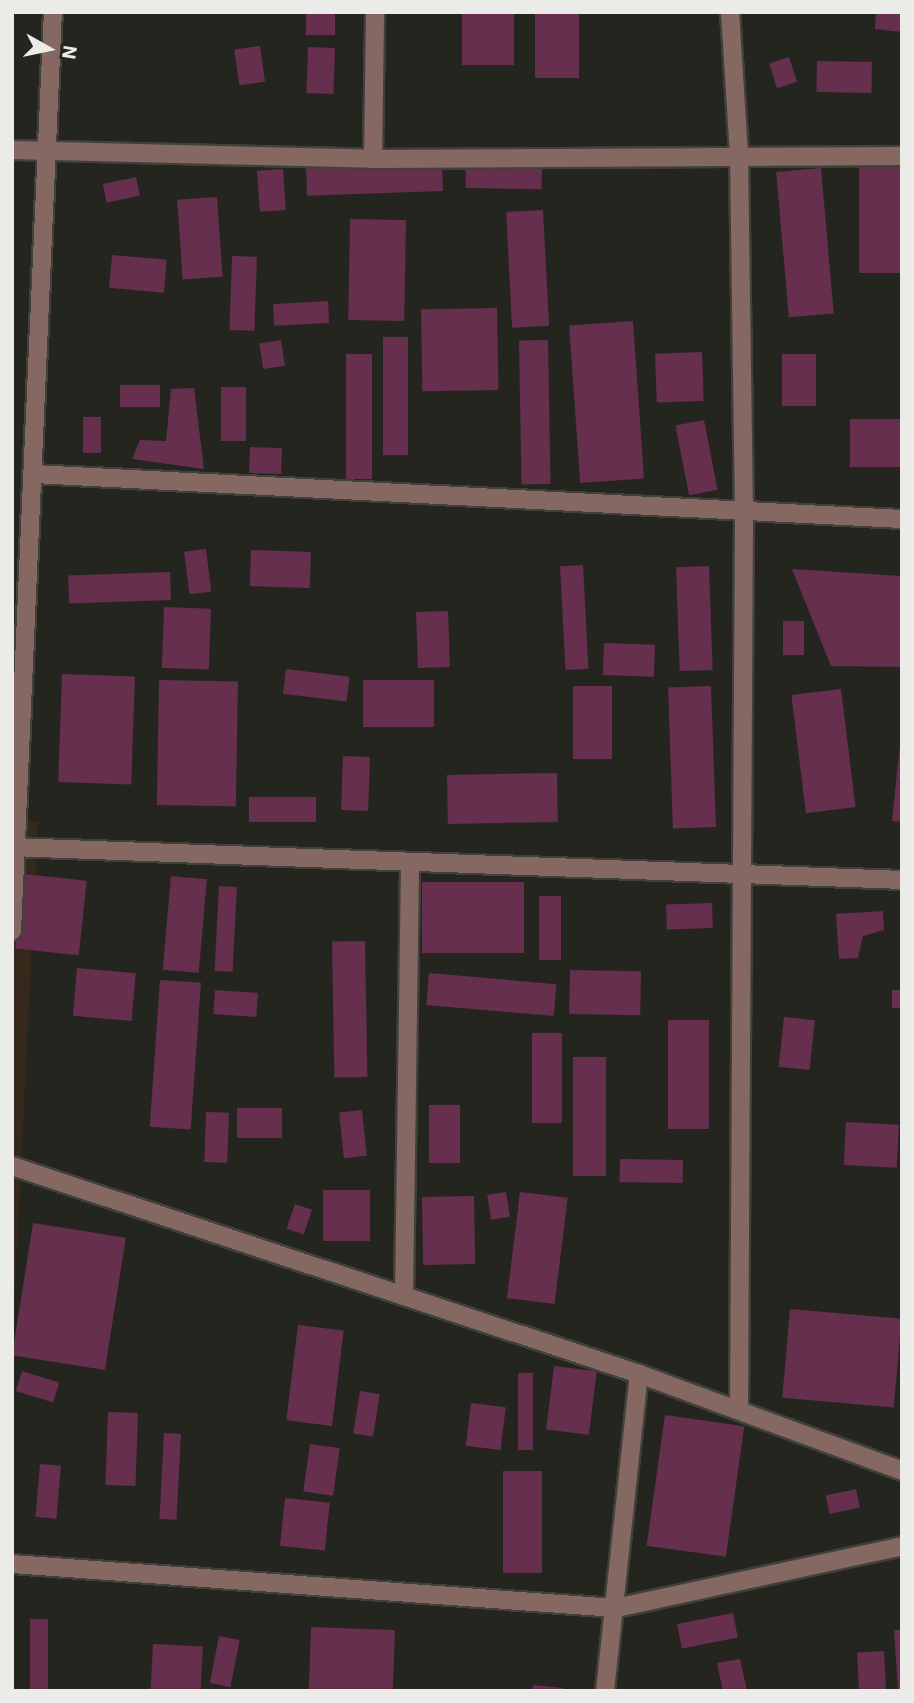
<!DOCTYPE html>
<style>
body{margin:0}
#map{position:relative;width:914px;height:1703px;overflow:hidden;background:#252520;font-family:"IBM Plex Sans",sans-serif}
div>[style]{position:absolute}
.commercial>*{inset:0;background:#36291b}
.building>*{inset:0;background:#652f4d;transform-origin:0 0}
.roads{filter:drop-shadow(2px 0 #41413c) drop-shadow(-2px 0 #41413c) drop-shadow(0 2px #41413c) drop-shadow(0 -2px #41413c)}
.minor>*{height:18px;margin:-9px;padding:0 9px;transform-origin:9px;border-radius:9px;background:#866863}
span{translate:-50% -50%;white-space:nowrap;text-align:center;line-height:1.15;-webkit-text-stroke:6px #252520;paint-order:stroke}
.frame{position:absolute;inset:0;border:14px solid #ebebe8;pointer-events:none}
.north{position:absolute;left:14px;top:14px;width:70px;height:70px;-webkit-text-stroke:5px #252520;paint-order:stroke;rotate:99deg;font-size:19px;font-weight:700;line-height:28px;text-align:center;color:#ebebe8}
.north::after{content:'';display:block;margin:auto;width:24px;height:32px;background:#ebebe8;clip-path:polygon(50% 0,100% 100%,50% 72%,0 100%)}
</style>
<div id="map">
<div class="commercial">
<i style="clip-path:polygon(12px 820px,38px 822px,12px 1347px)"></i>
</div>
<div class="building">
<i style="left:306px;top:12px;width:29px;height:23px"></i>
<i style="left:462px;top:12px;width:52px;height:53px"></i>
<i style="left:535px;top:12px;width:44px;height:66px"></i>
<i style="clip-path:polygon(876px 12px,902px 12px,902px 32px,875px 29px)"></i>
<i style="left:260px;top:46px;width:36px;height:26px;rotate:82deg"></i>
<i style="left:308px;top:47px;width:27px;height:46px;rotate:2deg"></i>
<i style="left:789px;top:57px;width:26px;height:21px;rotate:72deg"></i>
<i style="left:817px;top:61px;width:55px;height:31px;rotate:1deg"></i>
<i style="left:859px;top:162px;width:43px;height:111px"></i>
<i style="left:442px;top:163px;width:28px;height:136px;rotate:88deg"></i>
<i style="left:466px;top:163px;width:76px;height:25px;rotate:1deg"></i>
<i style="left:821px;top:168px;width:146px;height:45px;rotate:85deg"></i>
<i style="left:283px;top:169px;width:41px;height:26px;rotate:86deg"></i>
<i style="left:136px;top:177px;width:19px;height:34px;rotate:78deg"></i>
<i style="left:217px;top:197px;width:80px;height:40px;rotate:86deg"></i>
<i style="left:543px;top:210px;width:116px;height:37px;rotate:87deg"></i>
<i style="left:350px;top:219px;width:56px;height:101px;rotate:1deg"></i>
<i style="left:112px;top:255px;width:55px;height:33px;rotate:5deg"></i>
<i style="left:232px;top:256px;width:25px;height:74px;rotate:2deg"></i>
<i style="left:328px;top:301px;width:22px;height:55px;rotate:87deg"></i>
<i style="left:497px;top:308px;width:82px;height:76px;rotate:89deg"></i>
<i style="left:633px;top:321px;width:158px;height:64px;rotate:86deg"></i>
<i style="left:383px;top:337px;width:25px;height:118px"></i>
<i style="left:281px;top:340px;width:26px;height:22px;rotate:81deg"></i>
<i style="left:548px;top:340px;width:144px;height:29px;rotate:89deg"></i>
<i style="left:702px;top:352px;width:49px;height:47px;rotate:88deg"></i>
<i style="left:346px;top:354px;width:26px;height:125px"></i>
<i style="left:782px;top:354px;width:34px;height:52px"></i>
<i style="left:160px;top:385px;width:22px;height:40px;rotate:90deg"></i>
<i style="left:221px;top:387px;width:25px;height:54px"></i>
<i style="clip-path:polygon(194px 388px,204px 469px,132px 459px,140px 440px,166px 441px,171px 389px)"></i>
<i style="left:83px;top:417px;width:18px;height:36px"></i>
<i style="left:902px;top:419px;width:48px;height:52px;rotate:90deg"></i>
<i style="left:704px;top:420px;width:71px;height:29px;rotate:79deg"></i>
<i style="left:250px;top:447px;width:32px;height:26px;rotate:2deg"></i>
<i style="left:206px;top:549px;width:43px;height:22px;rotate:83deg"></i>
<i style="left:251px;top:550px;width:60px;height:36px;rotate:2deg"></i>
<i style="left:583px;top:565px;width:104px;height:23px;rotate:87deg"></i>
<i style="left:709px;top:566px;width:104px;height:33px;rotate:88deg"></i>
<i style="clip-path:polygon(792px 569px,902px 576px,902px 667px,831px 666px)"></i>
<i style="left:170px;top:572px;width:28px;height:102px;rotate:88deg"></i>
<i style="left:164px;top:607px;width:47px;height:61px;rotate:2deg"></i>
<i style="left:448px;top:611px;width:56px;height:32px;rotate:88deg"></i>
<i style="left:783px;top:621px;width:21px;height:34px"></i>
<i style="left:604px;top:643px;width:51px;height:32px;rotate:2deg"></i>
<i style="left:286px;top:669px;width:64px;height:25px;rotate:7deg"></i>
<i style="left:62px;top:674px;width:73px;height:108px;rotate:2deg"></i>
<i style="left:159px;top:680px;width:79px;height:125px;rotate:1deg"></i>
<i style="left:434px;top:680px;width:47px;height:71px;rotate:90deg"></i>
<i style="left:573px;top:686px;width:39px;height:73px"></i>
<i style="left:711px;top:686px;width:141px;height:43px;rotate:88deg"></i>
<i style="left:841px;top:689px;width:119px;height:50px;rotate:83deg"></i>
<i style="clip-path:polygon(900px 744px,902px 745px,902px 822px,892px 821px)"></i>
<i style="left:343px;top:756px;width:27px;height:54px;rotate:2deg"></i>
<i style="left:557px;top:773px;width:49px;height:110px;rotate:89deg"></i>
<i style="left:316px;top:797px;width:25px;height:67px;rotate:90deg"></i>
<i style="left:23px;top:874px;width:64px;height:75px;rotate:6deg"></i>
<i style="left:171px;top:876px;width:36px;height:94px;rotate:5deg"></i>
<i style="left:524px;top:882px;width:71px;height:102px;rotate:90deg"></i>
<i style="left:219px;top:886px;width:18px;height:85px;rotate:3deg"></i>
<i style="left:539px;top:896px;width:22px;height:64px"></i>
<i style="left:712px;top:903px;width:25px;height:46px;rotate:88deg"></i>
<i style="clip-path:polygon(883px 911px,884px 930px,863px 936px,858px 958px,839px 959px,836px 914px)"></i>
<i style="left:365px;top:941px;width:136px;height:33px;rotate:89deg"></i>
<i style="left:77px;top:968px;width:59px;height:48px;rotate:5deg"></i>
<i style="left:570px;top:970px;width:71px;height:44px;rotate:1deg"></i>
<i style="left:429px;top:973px;width:128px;height:32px;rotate:5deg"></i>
<i style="left:160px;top:980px;width:41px;height:147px;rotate:4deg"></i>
<i style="left:215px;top:990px;width:43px;height:24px;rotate:4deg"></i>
<i style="left:892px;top:990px;width:10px;height:18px"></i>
<i style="left:784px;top:1017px;width:31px;height:50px;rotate:6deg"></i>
<i style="left:668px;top:1020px;width:41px;height:109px"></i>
<i style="left:532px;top:1033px;width:30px;height:90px"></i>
<i style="left:573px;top:1057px;width:33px;height:119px"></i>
<i style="left:429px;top:1105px;width:31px;height:58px"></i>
<i style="left:237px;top:1108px;width:45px;height:30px"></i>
<i style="left:362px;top:1110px;width:46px;height:23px;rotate:84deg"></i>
<i style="left:206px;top:1112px;width:23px;height:50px;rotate:2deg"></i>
<i style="left:846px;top:1122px;width:53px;height:43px;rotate:3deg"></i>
<i style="left:620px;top:1159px;width:63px;height:23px;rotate:1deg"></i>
<i style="left:323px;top:1190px;width:47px;height:51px"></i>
<i style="left:506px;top:1192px;width:25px;height:19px;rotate:81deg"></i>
<i style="left:520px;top:1192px;width:48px;height:107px;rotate:7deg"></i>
<i style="left:474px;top:1196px;width:68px;height:52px;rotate:89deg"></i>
<i style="left:295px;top:1204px;width:18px;height:26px;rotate:19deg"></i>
<i style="left:33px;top:1223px;width:94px;height:134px;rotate:9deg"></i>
<i style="left:790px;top:1309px;width:112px;height:89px;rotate:5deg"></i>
<i style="left:298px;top:1325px;width:46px;height:96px;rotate:7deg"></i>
<i style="left:554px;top:1366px;width:43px;height:64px;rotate:7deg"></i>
<i style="left:22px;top:1371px;width:39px;height:21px;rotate:17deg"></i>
<i style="left:518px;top:1373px;width:15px;height:77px"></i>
<i style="left:360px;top:1391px;width:20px;height:43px;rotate:9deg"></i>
<i style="left:471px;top:1403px;width:35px;height:43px;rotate:7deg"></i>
<i style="left:108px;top:1412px;width:30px;height:73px;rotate:2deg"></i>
<i style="left:665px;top:1415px;width:80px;height:132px;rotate:8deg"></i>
<i style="left:164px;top:1433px;width:17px;height:86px;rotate:3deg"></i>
<i style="left:310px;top:1444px;width:30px;height:48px;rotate:8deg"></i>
<i style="left:40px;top:1464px;width:21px;height:53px;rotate:5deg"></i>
<i style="left:503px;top:1471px;width:39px;height:102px"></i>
<i style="left:856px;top:1489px;width:19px;height:31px;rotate:78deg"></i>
<i style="left:285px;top:1498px;width:45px;height:48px;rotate:6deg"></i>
<i style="left:733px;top:1613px;width:25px;height:57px;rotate:79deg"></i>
<i style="left:30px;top:1619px;width:18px;height:72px"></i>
<i style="left:311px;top:1627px;width:84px;height:64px;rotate:2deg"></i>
<i style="clip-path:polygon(894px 1630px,902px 1630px,902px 1691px,898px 1691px)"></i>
<i style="left:219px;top:1636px;width:21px;height:48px;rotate:11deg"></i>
<i style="left:153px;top:1644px;width:50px;height:47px;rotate:3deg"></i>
<i style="left:884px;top:1651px;width:40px;height:27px;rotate:87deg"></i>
<i style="clip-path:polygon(740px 1659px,747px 1691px,723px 1691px,717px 1663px)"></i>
<i style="clip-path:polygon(533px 1685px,563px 1688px,563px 1691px,532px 1691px)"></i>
</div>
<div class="roads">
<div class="minor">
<i style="left:730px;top:12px;width:143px;rotate:86.4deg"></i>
<i style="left:739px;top:155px;width:359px;rotate:89.2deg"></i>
<i style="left:744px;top:514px;width:896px;rotate:90.32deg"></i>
<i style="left:12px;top:150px;width:361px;rotate:1.4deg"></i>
<i style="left:373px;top:159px;width:529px;rotate:-0.32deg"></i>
<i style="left:373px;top:159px;width:147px;rotate:-89.2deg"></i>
<i style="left:34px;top:474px;width:869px;rotate:2.97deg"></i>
<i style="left:12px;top:847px;width:891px;rotate:2.12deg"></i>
<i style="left:12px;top:931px;width:920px;rotate:-87.45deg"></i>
<i style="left:12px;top:1166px;width:661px;rotate:18.35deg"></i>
<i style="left:639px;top:1374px;width:280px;rotate:20.2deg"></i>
<i style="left:404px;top:1296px;width:433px;rotate:-89.2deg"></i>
<i style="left:12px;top:1564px;width:606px;rotate:4.17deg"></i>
<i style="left:616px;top:1608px;width:293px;rotate:-12.2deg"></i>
<i style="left:605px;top:1691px;width:319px;rotate:-83.9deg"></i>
</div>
</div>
<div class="frame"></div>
<div class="north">N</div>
</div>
